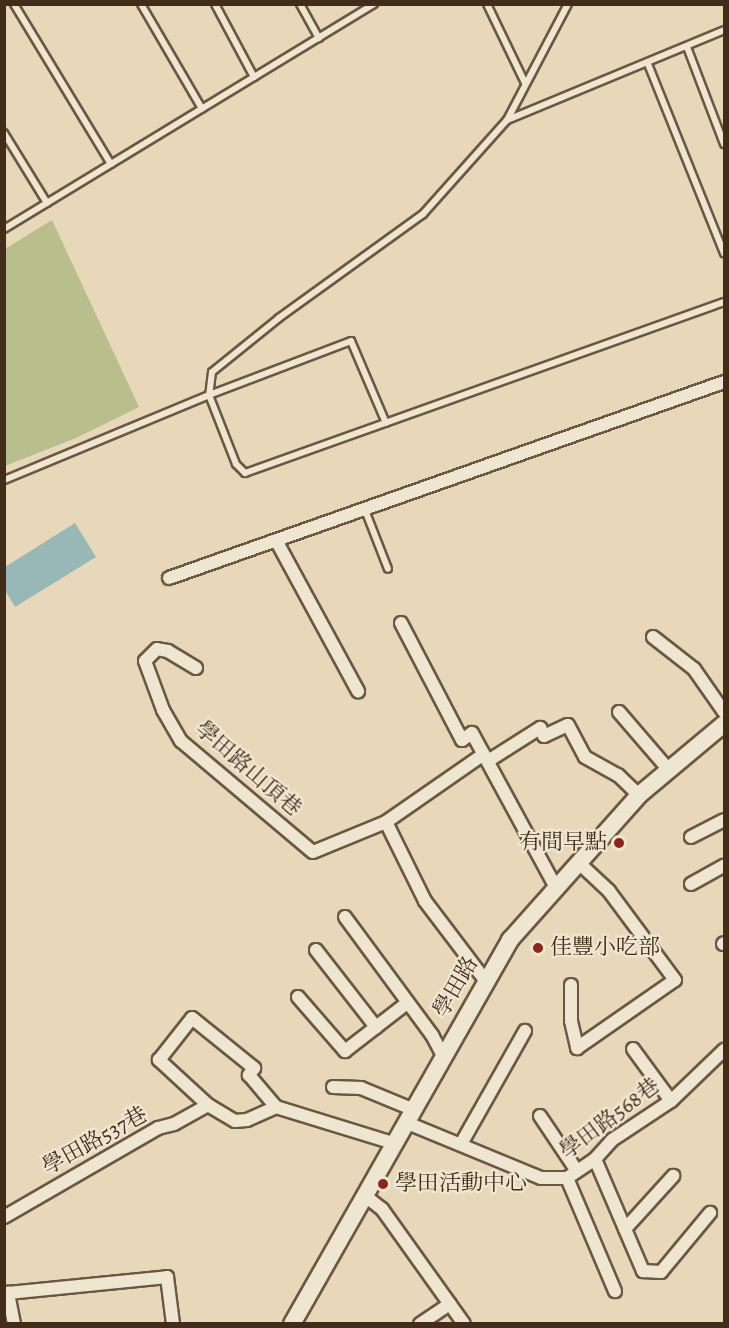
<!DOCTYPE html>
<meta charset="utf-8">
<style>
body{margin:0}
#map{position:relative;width:729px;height:1328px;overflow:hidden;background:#e7d8b9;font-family:Alegreya,"Noto Serif TC",serif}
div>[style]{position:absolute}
.green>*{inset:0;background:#b9be8d}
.water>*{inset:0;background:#98b8b7}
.roads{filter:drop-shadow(2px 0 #6c5842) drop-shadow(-2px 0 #6c5842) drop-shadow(0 2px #6c5842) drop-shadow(0 -2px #6c5842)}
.service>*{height:6px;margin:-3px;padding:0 3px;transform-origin:3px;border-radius:3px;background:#efe6d2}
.minor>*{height:12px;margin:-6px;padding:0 6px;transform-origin:6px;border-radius:6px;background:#efe6d2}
.secondary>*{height:16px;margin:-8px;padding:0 8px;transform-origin:8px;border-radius:8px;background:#efe6d2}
.dots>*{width:16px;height:16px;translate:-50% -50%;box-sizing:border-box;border:3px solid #efe6d2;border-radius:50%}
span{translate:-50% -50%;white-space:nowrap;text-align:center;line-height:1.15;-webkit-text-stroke:4.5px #efe6d2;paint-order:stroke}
.street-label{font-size:22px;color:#432d1a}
.poi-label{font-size:22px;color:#432d1a}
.right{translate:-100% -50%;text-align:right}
.left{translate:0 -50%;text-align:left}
.frame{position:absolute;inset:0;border:6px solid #432d1a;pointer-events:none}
</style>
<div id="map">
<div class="green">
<i style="clip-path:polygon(52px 220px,139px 407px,76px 438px,5px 466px,5px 249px)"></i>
</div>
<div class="water">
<i style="clip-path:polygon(75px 523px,96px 557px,15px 607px,5px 590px,5px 567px)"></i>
</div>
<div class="roads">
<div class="service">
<i style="left:14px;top:4px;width:187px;rotate:58.8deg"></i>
<i style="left:141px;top:4px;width:121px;rotate:59.8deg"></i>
<i style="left:215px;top:4px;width:83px;rotate:61.9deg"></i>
<i style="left:300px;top:4px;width:39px;rotate:61deg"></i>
<i style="left:487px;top:4px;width:88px;rotate:64.3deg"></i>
<i style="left:568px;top:4px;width:131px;rotate:117.7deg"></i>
<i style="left:507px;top:120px;width:126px;rotate:131.8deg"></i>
<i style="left:423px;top:214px;width:178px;rotate:144.2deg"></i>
<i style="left:279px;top:318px;width:86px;rotate:141.1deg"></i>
<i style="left:212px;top:372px;width:23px;rotate:97deg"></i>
<i style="left:209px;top:395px;width:74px;rotate:68.6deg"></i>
<i style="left:236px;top:464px;width:13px;rotate:45deg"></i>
<i style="left:245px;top:473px;width:509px;rotate:-19.65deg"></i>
<i style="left:687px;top:47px;width:104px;rotate:69.1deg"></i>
<i style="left:648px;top:64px;width:204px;rotate:68.1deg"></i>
<i style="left:507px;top:120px;width:235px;rotate:-22.5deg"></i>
<i style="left:4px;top:133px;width:82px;rotate:58.4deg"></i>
<i style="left:4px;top:229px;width:433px;rotate:-31.3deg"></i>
<i style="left:4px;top:480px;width:222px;rotate:-22.5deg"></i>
<i style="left:209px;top:395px;width:152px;rotate:-20.8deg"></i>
<i style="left:351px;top:341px;width:89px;rotate:66.9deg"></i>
<i style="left:365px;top:510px;width:63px;rotate:68.7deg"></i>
</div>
<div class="minor">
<i style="left:277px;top:542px;width:170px;rotate:61.5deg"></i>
<i style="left:169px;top:578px;width:589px;rotate:-19.45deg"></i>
<i style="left:401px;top:623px;width:132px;rotate:62.5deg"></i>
<i style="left:462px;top:740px;width:12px;rotate:-35deg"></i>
<i style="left:472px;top:733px;width:174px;rotate:61.5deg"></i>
<i style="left:653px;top:637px;width:52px;rotate:38deg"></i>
<i style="left:694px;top:669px;width:52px;rotate:55.1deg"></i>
<i style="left:196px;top:668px;width:33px;rotate:-149deg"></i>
<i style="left:168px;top:651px;width:11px;rotate:-170deg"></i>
<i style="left:157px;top:649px;width:17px;rotate:135deg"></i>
<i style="left:145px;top:661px;width:52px;rotate:69.8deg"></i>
<i style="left:163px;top:710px;width:36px;rotate:60deg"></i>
<i style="left:181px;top:741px;width:172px;rotate:40.1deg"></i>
<i style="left:313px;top:852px;width:79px;rotate:-22.3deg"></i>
<i style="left:386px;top:822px;width:119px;rotate:-34.8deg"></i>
<i style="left:619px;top:712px;width:75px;rotate:49.3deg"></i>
<i style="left:488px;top:761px;width:62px;rotate:-32.4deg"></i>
<i style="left:540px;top:728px;width:9px;rotate:63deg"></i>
<i style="left:544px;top:736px;width:26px;rotate:-25deg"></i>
<i style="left:568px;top:725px;width:36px;rotate:62deg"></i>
<i style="left:585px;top:757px;width:38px;rotate:29deg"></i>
<i style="left:618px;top:775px;width:29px;rotate:44deg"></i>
<i style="left:386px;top:822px;width:88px;rotate:63.7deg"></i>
<i style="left:425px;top:901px;width:99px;rotate:52.8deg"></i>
<i style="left:691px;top:837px;width:37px;rotate:-27deg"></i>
<i style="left:691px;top:884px;width:38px;rotate:-29deg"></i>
<i style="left:345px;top:917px;width:147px;rotate:53.6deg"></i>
<i style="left:432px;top:1035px;width:24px;rotate:62deg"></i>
<i style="left:723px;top:944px;width:1px;rotate:-45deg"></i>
<i style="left:316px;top:950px;width:98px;rotate:52.1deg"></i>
<i style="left:571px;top:985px;width:36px;rotate:90deg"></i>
<i style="left:571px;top:1021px;width:28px;rotate:77deg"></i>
<i style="left:577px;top:1048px;width:119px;rotate:-34.8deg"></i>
<i style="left:675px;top:980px;width:111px;rotate:-126.6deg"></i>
<i style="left:609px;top:891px;width:42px;rotate:-136.9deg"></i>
<i style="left:298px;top:997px;width:72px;rotate:49deg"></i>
<i style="left:345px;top:1051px;width:78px;rotate:-37.7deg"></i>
<i style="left:633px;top:1049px;width:64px;rotate:53.8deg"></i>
<i style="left:333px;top:1087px;width:28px;rotate:2deg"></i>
<i style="left:361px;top:1088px;width:55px;rotate:22.4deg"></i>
<i style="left:208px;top:1105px;width:67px;rotate:-137.4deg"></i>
<i style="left:159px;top:1060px;width:53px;rotate:-51.8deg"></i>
<i style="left:192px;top:1018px;width:80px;rotate:38.9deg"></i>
<i style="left:254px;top:1068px;width:9px;rotate:126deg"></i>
<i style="left:249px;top:1075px;width:42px;rotate:49.8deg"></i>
<i style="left:276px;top:1107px;width:122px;rotate:17.1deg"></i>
<i style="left:540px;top:1116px;width:66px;rotate:56.1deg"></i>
<i style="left:405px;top:1122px;width:147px;rotate:22.4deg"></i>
<i style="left:541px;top:1178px;width:26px"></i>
<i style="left:567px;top:1178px;width:34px;rotate:-34deg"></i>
<i style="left:595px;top:1159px;width:25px;rotate:-48deg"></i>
<i style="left:612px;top:1140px;width:71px;rotate:-33.5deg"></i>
<i style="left:671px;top:1101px;width:74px;rotate:-43.9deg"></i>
<i style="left:461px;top:1144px;width:130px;rotate:-60.5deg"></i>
<i style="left:595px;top:1159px;width:122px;rotate:66.8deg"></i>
<i style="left:643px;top:1271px;width:18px;rotate:3deg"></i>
<i style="left:661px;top:1272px;width:77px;rotate:-50.3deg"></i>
<i style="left:567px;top:1178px;width:123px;rotate:67deg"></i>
<i style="left:364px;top:1195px;width:23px;rotate:38deg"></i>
<i style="left:382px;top:1209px;width:141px;rotate:54.5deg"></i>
<i style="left:4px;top:1217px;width:178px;rotate:-30deg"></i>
<i style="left:158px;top:1128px;width:16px;rotate:-14deg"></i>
<i style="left:174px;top:1124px;width:39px;rotate:-29deg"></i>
<i style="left:208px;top:1105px;width:31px;rotate:31deg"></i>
<i style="left:235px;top:1121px;width:12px;rotate:-5deg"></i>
<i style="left:247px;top:1120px;width:32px;rotate:-24deg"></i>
<i style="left:625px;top:1229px;width:72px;rotate:-47.8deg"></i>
<i style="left:14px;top:1324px;width:32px;rotate:-101deg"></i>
<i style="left:8px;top:1293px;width:160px;rotate:-5.7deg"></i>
<i style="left:167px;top:1277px;width:47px;rotate:82.7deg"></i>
<i style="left:420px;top:1324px;width:36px;rotate:-34deg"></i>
</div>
<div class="secondary">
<i style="left:292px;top:1324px;width:442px;rotate:-60.4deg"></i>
<i style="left:510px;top:940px;width:194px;rotate:-48.3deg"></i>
<i style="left:639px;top:795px;width:111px;rotate:-39.9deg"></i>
</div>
</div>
<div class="dots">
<i style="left:619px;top:843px;background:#8f2418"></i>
<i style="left:538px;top:948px;background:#8f2418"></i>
<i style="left:383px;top:1184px;background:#8f2418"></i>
</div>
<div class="street-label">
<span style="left:248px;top:769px;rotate:41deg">學田路山頂巷</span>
<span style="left:456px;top:987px;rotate:-60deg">學田路</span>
<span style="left:610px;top:1119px;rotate:-37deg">學田路568巷</span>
<span style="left:95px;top:1141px;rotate:-29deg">學田路537巷</span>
</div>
<div class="poi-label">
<span class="right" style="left:607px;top:843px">有間早點</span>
<span class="left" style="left:550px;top:948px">佳豐小吃部</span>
<span class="left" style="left:395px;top:1184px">學田活動中心</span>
</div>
<div class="frame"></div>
</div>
